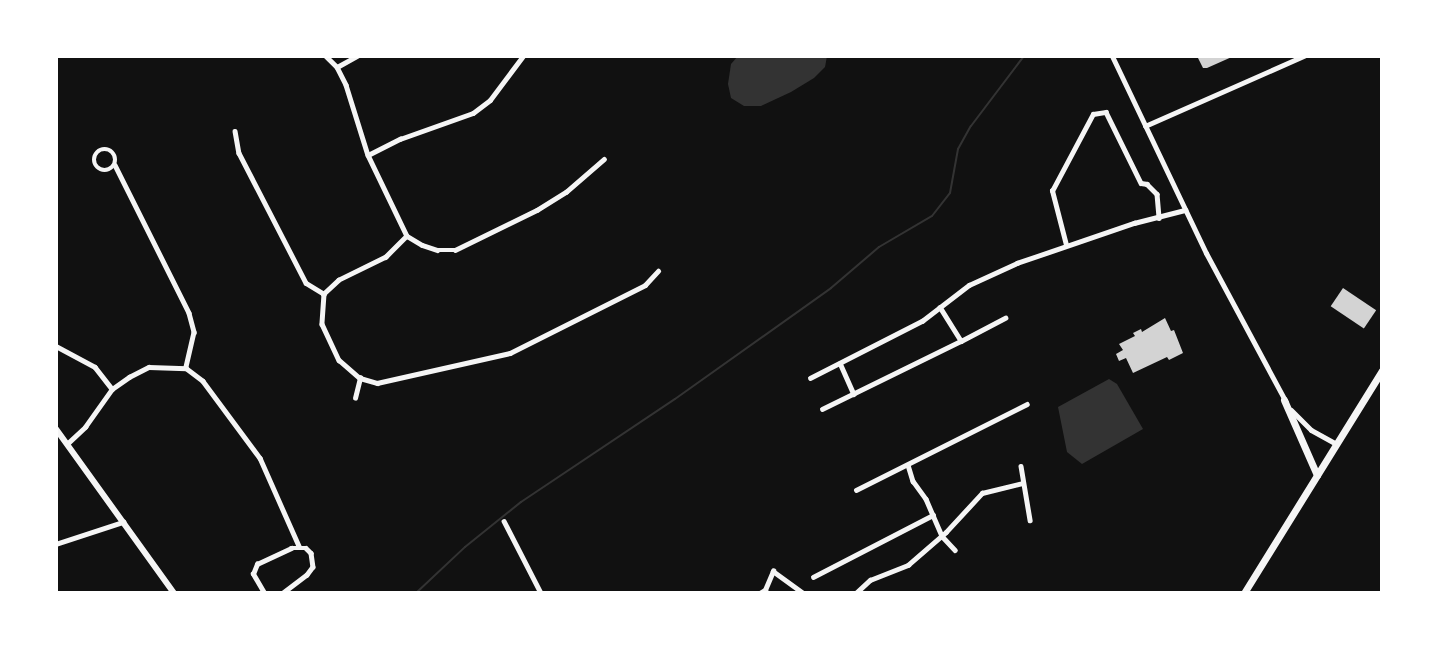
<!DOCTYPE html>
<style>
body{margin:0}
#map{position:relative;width:1438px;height:649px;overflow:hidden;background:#111;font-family:"IBM Plex Sans",sans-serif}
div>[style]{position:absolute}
.water>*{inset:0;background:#333}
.stream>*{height:2px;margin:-1px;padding:0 1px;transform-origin:1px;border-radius:1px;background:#333}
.building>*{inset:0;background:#d3d3d3;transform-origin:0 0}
.minor>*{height:4.5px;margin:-2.25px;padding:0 2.25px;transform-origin:2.25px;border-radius:2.25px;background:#f5f5f5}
.minor>.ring{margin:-2.25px;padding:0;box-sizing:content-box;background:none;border:4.5px solid #f5f5f5;border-radius:50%}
.tertiary>*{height:5px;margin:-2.5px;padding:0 2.5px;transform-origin:2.5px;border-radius:2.5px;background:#f5f5f5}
.primary>*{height:6px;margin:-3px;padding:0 3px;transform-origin:3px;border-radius:3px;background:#f5f5f5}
.trunk>*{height:7px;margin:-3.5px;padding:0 3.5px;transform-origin:3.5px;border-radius:3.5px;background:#f5f5f5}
span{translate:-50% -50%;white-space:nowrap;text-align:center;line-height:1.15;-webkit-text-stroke:5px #fff;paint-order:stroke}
.frame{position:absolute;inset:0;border:58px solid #fff;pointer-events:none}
</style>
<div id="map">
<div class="water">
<i style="clip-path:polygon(738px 56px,827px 56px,825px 67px,814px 78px,791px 92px,761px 106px,744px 106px,731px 98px,728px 84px,731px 64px)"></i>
<i style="clip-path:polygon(1109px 379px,1117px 384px,1143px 429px,1082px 464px,1067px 452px,1058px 407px)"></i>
</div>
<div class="stream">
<i style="left:416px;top:593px;width:67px;rotate:-43.2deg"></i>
<i style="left:465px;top:547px;width:72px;rotate:-38.8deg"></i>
<i style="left:521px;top:502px;width:185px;rotate:-33.8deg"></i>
<i style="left:675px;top:399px;width:191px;rotate:-35.4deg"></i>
<i style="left:831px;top:288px;width:63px;rotate:-40.5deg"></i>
<i style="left:879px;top:247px;width:61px;rotate:-30.3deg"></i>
<i style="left:932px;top:216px;width:29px;rotate:-52deg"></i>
<i style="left:950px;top:193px;width:45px;rotate:-79.7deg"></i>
<i style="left:958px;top:149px;width:26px;rotate:-61deg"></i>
<i style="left:971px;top:126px;width:88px;rotate:-52.9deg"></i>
</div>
<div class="building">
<i style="clip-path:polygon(1197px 56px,1234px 56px,1207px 68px,1203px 68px)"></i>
<i style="left:1343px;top:288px;width:40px;height:22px;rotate:34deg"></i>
<i style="clip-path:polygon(1165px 318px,1171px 331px,1174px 330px,1183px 353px,1169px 360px,1167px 357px,1133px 373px,1126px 358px,1119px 361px,1116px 354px,1123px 350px,1119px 344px,1135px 336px,1133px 333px,1141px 329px,1142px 332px)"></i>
</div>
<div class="minor">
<i style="left:326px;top:56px;width:16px;rotate:45deg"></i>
<i style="left:337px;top:67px;width:20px;rotate:63deg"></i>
<i style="left:346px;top:85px;width:73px;rotate:72.6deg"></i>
<i style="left:368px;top:155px;width:90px;rotate:64.3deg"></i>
<i style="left:407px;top:236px;width:17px;rotate:31deg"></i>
<i style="left:422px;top:245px;width:16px;rotate:18deg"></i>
<i style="left:437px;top:250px;width:18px"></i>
<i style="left:455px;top:250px;width:91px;rotate:-26deg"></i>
<i style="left:537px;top:210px;width:34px;rotate:-32deg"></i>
<i style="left:566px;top:192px;width:50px;rotate:-41deg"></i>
<i style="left:337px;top:67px;width:23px;rotate:-29deg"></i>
<i style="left:1145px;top:126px;width:174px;rotate:-23.8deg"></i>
<i style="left:235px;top:131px;width:22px;rotate:80deg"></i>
<i style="left:239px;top:153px;width:146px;rotate:62.7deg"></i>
<i style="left:306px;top:283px;width:21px;rotate:31deg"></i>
<i class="ring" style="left:94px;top:149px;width:17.5px;height:17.5px"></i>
<i style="left:368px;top:155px;width:36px;rotate:-27deg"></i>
<i style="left:400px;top:139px;width:77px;rotate:-19.6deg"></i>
<i style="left:473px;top:113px;width:21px;rotate:-37deg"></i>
<i style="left:490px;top:100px;width:55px;rotate:-53.1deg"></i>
<i style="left:115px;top:165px;width:165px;rotate:63.4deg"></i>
<i style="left:189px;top:313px;width:20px;rotate:75deg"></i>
<i style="left:194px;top:332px;width:37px;rotate:103deg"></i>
<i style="left:407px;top:236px;width:30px;rotate:135deg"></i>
<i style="left:386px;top:257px;width:52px;rotate:153.9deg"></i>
<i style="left:339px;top:280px;width:21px;rotate:137deg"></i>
<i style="left:324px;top:294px;width:30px;rotate:94deg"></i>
<i style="left:322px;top:324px;width:40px;rotate:65deg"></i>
<i style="left:339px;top:360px;width:28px;rotate:41deg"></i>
<i style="left:360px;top:378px;width:18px;rotate:16deg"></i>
<i style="left:377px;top:383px;width:136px;rotate:-12.7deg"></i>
<i style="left:510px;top:353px;width:151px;rotate:-26.7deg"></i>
<i style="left:645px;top:285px;width:19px;rotate:-47deg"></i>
<i style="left:1066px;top:245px;width:56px;rotate:-104.5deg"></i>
<i style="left:1052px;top:191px;width:87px;rotate:-62deg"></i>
<i style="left:1093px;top:114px;width:13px;rotate:-9deg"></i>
<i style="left:1106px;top:112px;width:79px;rotate:63.8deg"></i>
<i style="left:1141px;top:183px;width:6px;rotate:9deg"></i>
<i style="left:1147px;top:184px;width:14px;rotate:45deg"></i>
<i style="left:1157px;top:194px;width:24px;rotate:85deg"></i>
<i style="left:940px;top:307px;width:40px;rotate:58deg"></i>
<i style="left:961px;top:341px;width:50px;rotate:-27.6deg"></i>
<i style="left:56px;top:346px;width:44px;rotate:28.3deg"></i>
<i style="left:95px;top:367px;width:28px;rotate:52deg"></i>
<i style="left:840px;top:363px;width:34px;rotate:66deg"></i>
<i style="left:810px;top:378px;width:126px;rotate:-27deg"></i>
<i style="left:922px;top:321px;width:59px;rotate:-37.5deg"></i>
<i style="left:969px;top:285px;width:53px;rotate:-24.6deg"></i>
<i style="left:1017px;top:263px;width:124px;rotate:-18.9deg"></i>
<i style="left:1134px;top:223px;width:53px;rotate:-14.3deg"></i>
<i style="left:355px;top:398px;width:21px;rotate:-76deg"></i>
<i style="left:822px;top:409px;width:155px;rotate:-26.1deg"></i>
<i style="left:67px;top:444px;width:25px;rotate:-43deg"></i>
<i style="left:85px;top:427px;width:47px;rotate:-54.6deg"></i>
<i style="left:112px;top:389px;width:21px;rotate:-35deg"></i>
<i style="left:129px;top:377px;width:22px;rotate:-27deg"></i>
<i style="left:149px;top:367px;width:37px;rotate:2deg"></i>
<i style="left:186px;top:368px;width:21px;rotate:37deg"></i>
<i style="left:203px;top:381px;width:96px;rotate:53.5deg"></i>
<i style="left:260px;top:458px;width:96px;rotate:66.1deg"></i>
<i style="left:908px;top:465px;width:17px;rotate:73deg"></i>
<i style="left:913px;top:481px;width:22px;rotate:54deg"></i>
<i style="left:926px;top:499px;width:40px;rotate:66.6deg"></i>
<i style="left:942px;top:536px;width:19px;rotate:47deg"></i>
<i style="left:1021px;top:466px;width:55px;rotate:80.5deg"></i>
<i style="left:856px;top:490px;width:191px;rotate:-26.7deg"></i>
<i style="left:504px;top:521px;width:81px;rotate:62.8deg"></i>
<i style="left:56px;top:544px;width:71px;rotate:-18.2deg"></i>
<i style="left:813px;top:577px;width:135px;rotate:-27.3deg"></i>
<i style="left:264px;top:593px;width:22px;rotate:-120deg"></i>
<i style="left:253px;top:574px;width:11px;rotate:-68deg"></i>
<i style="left:257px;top:564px;width:38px;rotate:-25deg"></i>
<i style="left:291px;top:548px;width:15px"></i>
<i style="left:306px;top:548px;width:7px;rotate:45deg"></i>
<i style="left:311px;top:553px;width:14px;rotate:82deg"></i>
<i style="left:313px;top:567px;width:10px;rotate:127deg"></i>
<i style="left:307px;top:575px;width:30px;rotate:143deg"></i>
<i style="left:760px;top:593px;width:6px;rotate:-31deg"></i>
<i style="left:765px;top:590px;width:21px;rotate:-67deg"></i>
<i style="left:773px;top:571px;width:37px;rotate:36deg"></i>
<i style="left:856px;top:593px;width:19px;rotate:-43deg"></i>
<i style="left:870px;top:580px;width:41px;rotate:-21.5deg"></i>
<i style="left:908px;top:565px;width:50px;rotate:-41deg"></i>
<i style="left:946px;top:532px;width:53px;rotate:-47.3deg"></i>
<i style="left:982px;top:493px;width:42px;rotate:-13.7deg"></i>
</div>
<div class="tertiary">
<i style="left:1112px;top:56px;width:218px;rotate:64.5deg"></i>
<i style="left:1206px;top:253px;width:169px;rotate:61.8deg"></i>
<i style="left:1291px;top:410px;width:28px;rotate:45deg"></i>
<i style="left:1311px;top:430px;width:29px;rotate:29deg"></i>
</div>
<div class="primary">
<i style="left:56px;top:429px;width:202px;rotate:54.3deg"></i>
</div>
<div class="trunk">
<i style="left:1284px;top:400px;width:82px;rotate:66.3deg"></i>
<i style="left:1244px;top:593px;width:262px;rotate:-58.2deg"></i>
</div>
<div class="frame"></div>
</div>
